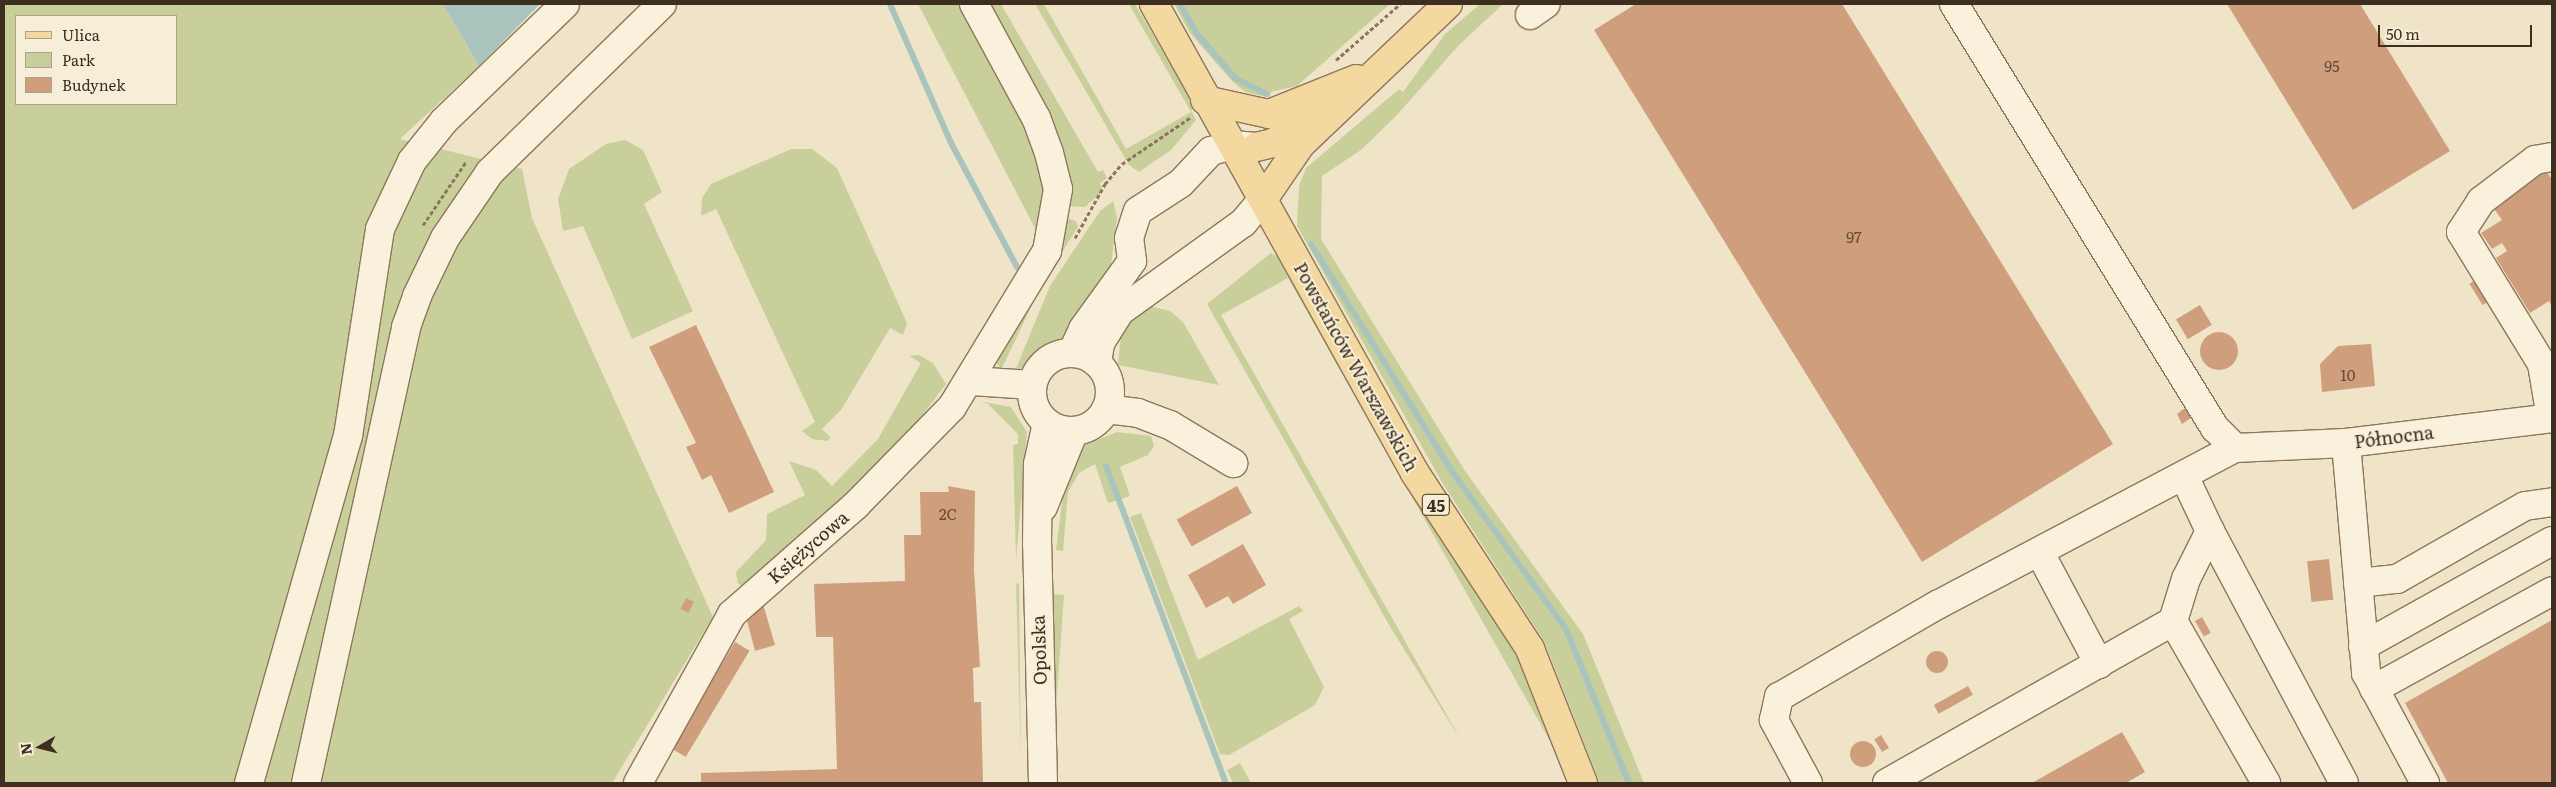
<!DOCTYPE html>
<meta charset="utf-8">
<style>
body{margin:0}
#map{position:relative;width:2556px;height:787px;overflow:hidden;background:#f0e4c8;font-family:Literata,serif}
div>[style]{position:absolute}
.green>*{inset:0;background:#c9cf9b;transform-origin:0 0}
.water>*{inset:0;background:#a9c4bc}
.stream>*{height:6px;margin:-3px;padding:0 3px;transform-origin:3px;border-radius:3px;background:#a9c4bc}
.building>*{inset:0;background:#cf9f7d;transform-origin:0 0}
.round{border-radius:50%}
.path>*{height:3px;margin-top:-1.5px;transform-origin:0;background:repeating-linear-gradient(90deg,#8d765c 0 4px,transparent 0 6.5px)}
.roads{filter:drop-shadow(1px 0 #8d765c) drop-shadow(-1px 0 #8d765c) drop-shadow(0 1px #8d765c) drop-shadow(0 -1px #8d765c)}
.minor>*{height:28px;margin:-14px;padding:0 14px;transform-origin:14px;border-radius:14px;background:#faf1dc}
.minor>.ring{margin:-14px;padding:0;box-sizing:content-box;background:none;border:28px solid #faf1dc;border-radius:50%}
.major>*{height:28px;margin:-14px;padding:0 14px;transform-origin:14px;border-radius:14px;background:#f3d9a0}
span{translate:-50% -50%;white-space:nowrap;text-align:center;line-height:1.15;-webkit-text-stroke:4px #f7eed8;paint-order:stroke}
.number-label{font-size:15px;color:#624a37}
.number-label span{-webkit-text-stroke-width:0}
.shield-label span{padding:1px 4px;background:#f7eed8;border:1px solid;border-radius:4px;-webkit-text-stroke-width:0}
.shield-label{font-size:16px;color:#3d2e20;font-weight:700}
.street-label{font-size:18px;color:#3d2e20}
.frame{position:absolute;inset:0;border:5px solid #3d2e20;pointer-events:none}
.legend{position:absolute;left:15px;top:15px;width:162px;height:90px;box-sizing:border-box;background:#f7eed8;border:1px solid #ada18e;margin:0;padding:6px 9px;list-style:none;font-size:15px;color:#3d2e20}
.legend li{display:flex;align-items:center;gap:10px;height:25px}
.legend b{width:25px;border:1px solid #ada18e}
.north{position:absolute;left:15px;top:722px;width:50px;height:50px;-webkit-text-stroke:4px #f7eed8;paint-order:stroke;rotate:262deg;font-size:14px;font-weight:700;line-height:20px;text-align:center;color:#3d2e20}
.north::after{content:'';display:block;margin:auto;width:18px;height:22px;background:#3d2e20;clip-path:polygon(50% 0,100% 100%,50% 72%,0 100%)}
.scale{position:absolute;left:2378px;top:25px;width:154px;height:22px;box-sizing:border-box;border:2px solid #3d2e20;border-top:0;padding-left:6px;font-size:15px;line-height:18px;white-space:nowrap;color:#3d2e20;-webkit-text-stroke:4px #f7eed8;paint-order:stroke}
</style>
<div id="map">
<div class="green">
<i style="clip-path:polygon(evenodd,4px 4px,443px 4px,479px 66px,400px 139px,522px 169px,532px 218px,713px 617px,612px 783px,4px 783px,4px 4px,16px 16px,176px 16px,176px 104px,16px 104px,16px 16px)"></i>
<i style="clip-path:polygon(918px 4px,974px 4px,1049px 153px,1047px 251px)"></i>
<i style="clip-path:polygon(981px 4px,1001px 4px,1098px 172px,1103px 170px,1107px 178px,1100px 183px,1103px 191px,1085px 207px,1067px 206px)"></i>
<i style="clip-path:polygon(1035px 4px,1044px 4px,1126px 149px,1191px 112px,1129px 4px,1135px 4px,1195px 107px,1191px 110px,1196px 120px,1171px 150px,1139px 172px,1129px 165px)"></i>
<i style="clip-path:polygon(1174px 4px,1390px 4px,1297px 86px,1271px 92px,1270px 98px,1245px 92px,1232px 81px,1190px 33px)"></i>
<i style="clip-path:polygon(1480px 4px,1503px 4px,1459px 45px,1396px 116px,1361px 150px,1322px 176px,1321px 239px,1465px 471px,1583px 634px,1644px 783px,1600px 783px,1544px 641px,1443px 484px,1297px 226px,1299px 186px,1306px 168px,1399px 89px,1403px 92px,1445px 34px)"></i>
<i style="clip-path:polygon(625px 140px,643px 150px,662px 192px,644px 204px,693px 311px,632px 339px,583px 226px,563px 231px,558px 199px,569px 169px,606px 144px)"></i>
<i style="clip-path:polygon(791px 149px,812px 149px,837px 168px,907px 323px,903px 335px,890px 328px,841px 410px,822px 429px,830px 437px,828px 441px,812px 439px,802px 431px,815px 422px,716px 209px,701px 216px,702px 198px,711px 184px)"></i>
<i style="clip-path:polygon(1113px 201px,1117px 218px,1110px 273px,1064px 333px,1067px 338px,1014px 373px,1050px 286px,1100px 211px)"></i>
<i style="clip-path:polygon(1066px 218px,1076px 221px,1078px 227px,1043px 282px,1001px 370px,995px 359px)"></i>
<i style="clip-path:polygon(1271px 253px,1278px 257px,1425px 513px,1521px 662px,1554px 748px,1288px 278px,1221px 315px,1462px 742px,1392px 630px,1207px 304px)"></i>
<i style="clip-path:polygon(1149px 306px,1170px 311px,1183px 322px,1219px 385px,1118px 365px,1121px 335px,1136px 313px)"></i>
<i style="clip-path:polygon(919px 355px,933px 363px,946px 384px,898px 447px,743px 586px,738px 584px,736px 572px,766px 540px,767px 514px,805px 495px,789px 461px,816px 470px,832px 486px,878px 439px,921px 363px,909px 356px)"></i>
<i style="clip-path:polygon(979px 401px,1011px 407px,1027px 432px,1016px 561px,1013px 445px,1018px 444px,1018px 434px,988px 404px)"></i>
<i style="clip-path:polygon(1117px 432px,1151px 436px,1154px 446px,1148px 455px,1120px 467px,1130px 496px,1108px 503px,1095px 464px,1079px 473px,1068px 492px,1063px 551px,1056px 550px,1064px 487px,1073px 458px,1084px 445px)"></i>
<i style="clip-path:polygon(1141px 513px,1198px 660px,1299px 606px,1303px 611px,1289px 619px,1324px 687px,1315px 705px,1229px 755px,1220px 754px,1130px 517px)"></i>
<i style="clip-path:polygon(1016px 583px,1019px 584px,1021px 762px)"></i>
<i style="left:1049px;top:594px;width:15px;height:165px;rotate:4deg"></i>
<i style="clip-path:polygon(1240px 763px,1251px 783px,1233px 783px,1227px 770px)"></i>
</div>
<div class="water">
<i style="clip-path:polygon(443px 4px,540px 4px,479px 66px)"></i>
</div>
<div class="stream">
<i style="left:890px;top:4px;width:150px;rotate:66.3deg"></i>
<i style="left:950px;top:141px;width:143px;rotate:62deg"></i>
<i style="left:1180px;top:4px;width:34px;rotate:60deg"></i>
<i style="left:1197px;top:34px;width:58px;rotate:49.2deg"></i>
<i style="left:1235px;top:78px;width:35px;rotate:27deg"></i>
<i style="left:1311px;top:244px;width:269px;rotate:58.2deg"></i>
<i style="left:1453px;top:473px;width:193px;rotate:54.1deg"></i>
<i style="left:1566px;top:629px;width:166px;rotate:67.8deg"></i>
<i style="left:1106px;top:466px;width:339px;rotate:69.3deg"></i>
</div>
<div class="building">
<i style="clip-path:polygon(1636px 4px,1842px 4px,2113px 444px,1922px 562px,1594px 30px)"></i>
<i style="clip-path:polygon(2227px 4px,2360px 4px,2450px 151px,2353px 210px)"></i>
<i style="clip-path:polygon(2545px 168px,2552px 180px,2552px 307px,2549px 301px,2530px 313px,2496px 258px,2507px 251px,2502px 243px,2492px 249px,2481px 233px,2502px 220px,2494px 209px,2501px 205px,2498px 200px)"></i>
<i style="left:2477px;top:279px;width:25px;height:9px;rotate:58deg"></i>
<i style="left:2200px;top:305px;width:23px;height:28px;rotate:59deg"></i>
<i style="clip-path:polygon(696px 325px,774px 492px,729px 513px,711px 475px,702px 480px,694px 463px,686px 447px,696px 443px,649px 347px)"></i>
<i class="round" style="left:2200px;top:332px;width:38px;height:38px"></i>
<i style="clip-path:polygon(2371px 344px,2375px 386px,2322px 392px,2320px 364px,2338px 346px)"></i>
<i style="clip-path:polygon(2185px 408px,2191px 418px,2182px 424px,2177px 414px)"></i>
<i style="clip-path:polygon(948px 486px,975px 491px,974px 569px,980px 667px,973px 668px,974px 702px,981px 702px,983px 783px,701px 783px,701px 773px,837px 769px,833px 637px,816px 637px,814px 584px,905px 581px,904px 535px,921px 535px,920px 492px,949px 492px)"></i>
<i style="left:1237px;top:486px;width:31px;height:69px;rotate:61deg"></i>
<i style="clip-path:polygon(1243px 544px,1266px 585px,1233px 604px,1228px 596px,1206px 608px,1188px 575px)"></i>
<i style="left:2329px;top:559px;width:41px;height:22px;rotate:84deg"></i>
<i style="left:686px;top:598px;width:9px;height:12px;rotate:27deg"></i>
<i style="clip-path:polygon(763px 604px,775px 645px,755px 651px,746px 617px)"></i>
<i style="left:2202px;top:617px;width:18px;height:8px;rotate:61deg"></i>
<i style="clip-path:polygon(2552px 620px,2552px 783px,2448px 783px,2405px 703px)"></i>
<i style="left:735px;top:642px;width:17px;height:124px;rotate:31deg"></i>
<i class="round" style="left:1926px;top:651px;width:22px;height:22px"></i>
<i style="left:1968px;top:686px;width:10px;height:39px;rotate:61deg"></i>
<i style="clip-path:polygon(2122px 732px,2145px 772px,2126px 783px,2032px 783px)"></i>
<i style="left:1881px;top:735px;width:15px;height:8px;rotate:58deg"></i>
<i class="round" style="left:1850px;top:741px;width:26px;height:26px"></i>
</div>
<div class="path">
<i style="left:1336px;top:60px;width:85px;rotate:-41.2deg"></i>
<i style="left:423px;top:225px;width:76px;rotate:-55.7deg"></i>
<i style="left:1075px;top:238px;width:62px;rotate:-60.9deg"></i>
<i style="left:1105px;top:184px;width:26px;rotate:-50deg"></i>
<i style="left:1122px;top:164px;width:83px;rotate:-34.3deg"></i>
</div>
<div class="roads">
<div class="minor">
<i style="left:1954px;top:4px;width:498px;rotate:58.4deg"></i>
<i style="left:2215px;top:428px;width:28px;rotate:45deg"></i>
<i style="left:1530px;top:15px;width:19px;rotate:-35deg"></i>
<i style="left:1072px;top:353px;width:26px;rotate:-65deg"></i>
<i style="left:1083px;top:329px;width:84px;rotate:-54.2deg"></i>
<i style="left:1132px;top:261px;width:23px;rotate:-97deg"></i>
<i style="left:1129px;top:238px;width:28px;rotate:-72deg"></i>
<i style="left:1138px;top:211px;width:51px;rotate:-33.1deg"></i>
<i style="left:1181px;top:183px;width:44px;rotate:-46.8deg"></i>
<i style="left:1211px;top:151px;width:24px;rotate:-15deg"></i>
<i style="left:1234px;top:145px;width:21px;rotate:5deg"></i>
<i class="ring" style="left:1032px;top:353px;width:50px;height:50px"></i>
<i style="left:1097px;top:363px;width:20px;rotate:-81deg"></i>
<i style="left:1100px;top:343px;width:36px;rotate:-58deg"></i>
<i style="left:1119px;top:312px;width:153px;rotate:-35.7deg"></i>
<i style="left:1243px;top:223px;width:33px;rotate:-50deg"></i>
<i style="left:971px;top:381px;width:61px;rotate:3.8deg"></i>
<i style="left:1106px;top:409px;width:32px;rotate:7deg"></i>
<i style="left:1138px;top:413px;width:34px;rotate:21deg"></i>
<i style="left:1170px;top:425px;width:74px;rotate:31.1deg"></i>
<i style="left:2551px;top:418px;width:55px;rotate:-99.5deg"></i>
<i style="left:2542px;top:364px;width:155px;rotate:-121.5deg"></i>
<i style="left:2461px;top:232px;width:37px;rotate:-57deg"></i>
<i style="left:2481px;top:201px;width:68px;rotate:-37.2deg"></i>
<i style="left:2535px;top:160px;width:17px;rotate:-10deg"></i>
<i style="left:2346px;top:443px;width:231px;rotate:85deg"></i>
<i style="left:2366px;top:673px;width:125px;rotate:61.8deg"></i>
<i style="left:1043px;top:507px;width:82px;rotate:-67.8deg"></i>
<i style="left:2210px;top:531px;width:285px;rotate:62deg"></i>
<i style="left:2040px;top:553px;width:126px;rotate:62deg"></i>
<i style="left:2358px;top:583px;width:39px;rotate:-6deg"></i>
<i style="left:2397px;top:579px;width:147px;rotate:-29.7deg"></i>
<i style="left:2525px;top:506px;width:27px;rotate:-8deg"></i>
<i style="left:2173px;top:621px;width:44px;rotate:-72.8deg"></i>
<i style="left:2186px;top:579px;width:54px;rotate:-63.4deg"></i>
<i style="left:2210px;top:531px;width:61px;rotate:-115.3deg"></i>
<i style="left:2363px;top:646px;width:216px;rotate:-29.1deg"></i>
<i style="left:2374px;top:689px;width:203px;rotate:-28.8deg"></i>
<i style="left:249px;top:783px;width:361px;rotate:-74.1deg"></i>
<i style="left:348px;top:436px;width:209px;rotate:-81.2deg"></i>
<i style="left:380px;top:229px;width:75px;rotate:-64.8deg"></i>
<i style="left:412px;top:161px;width:51px;rotate:-51.3deg"></i>
<i style="left:444px;top:121px;width:168px;rotate:-44deg"></i>
<i style="left:306px;top:783px;width:467px;rotate:-77.6deg"></i>
<i style="left:406px;top:327px;width:33px;rotate:-70deg"></i>
<i style="left:417px;top:296px;width:64px;rotate:-64.2deg"></i>
<i style="left:445px;top:238px;width:80px;rotate:-55.7deg"></i>
<i style="left:490px;top:172px;width:240px;rotate:-44.3deg"></i>
<i style="left:638px;top:783px;width:193px;rotate:-60.9deg"></i>
<i style="left:732px;top:614px;width:165px;rotate:-41.3deg"></i>
<i style="left:856px;top:505px;width:137px;rotate:-45.6deg"></i>
<i style="left:952px;top:407px;width:183px;rotate:-58.7deg"></i>
<i style="left:1047px;top:251px;width:63px;rotate:-79.9deg"></i>
<i style="left:1058px;top:189px;width:37px;rotate:-104deg"></i>
<i style="left:1049px;top:153px;width:37px;rotate:-110deg"></i>
<i style="left:1036px;top:118px;width:130px;rotate:-118.5deg"></i>
<i style="left:1043px;top:783px;width:239px;rotate:-91.4deg"></i>
<i style="left:1037px;top:544px;width:80px;rotate:-89.3deg"></i>
<i style="left:1038px;top:464px;width:42px;rotate:-77.6deg"></i>
<i style="left:1808px;top:783px;width:72px;rotate:-118.4deg"></i>
<i style="left:1774px;top:720px;width:24px;rotate:-78deg"></i>
<i style="left:1779px;top:697px;width:185px;rotate:-30.2deg"></i>
<i style="left:1939px;top:604px;width:335px;rotate:-27.8deg"></i>
<i style="left:2235px;top:448px;width:111px;rotate:-2.6deg"></i>
<i style="left:2346px;top:443px;width:208px;rotate:-6.9deg"></i>
<i style="left:1887px;top:783px;width:329px;rotate:-29.5deg"></i>
<i style="left:2173px;top:621px;width:187px;rotate:60.1deg"></i>
</div>
<div class="major">
<i style="left:1154px;top:4px;width:537px;rotate:60.9deg"></i>
<i style="left:1415px;top:473px;width:210px;rotate:56.8deg"></i>
<i style="left:1530px;top:649px;width:144px;rotate:68.4deg"></i>
<i style="left:1205px;top:100px;width:66px;rotate:12.3deg"></i>
<i style="left:1269px;top:114px;width:94px;rotate:-21.9deg"></i>
<i style="left:1256px;top:147px;width:17px;rotate:-13deg"></i>
<i style="left:1273px;top:143px;width:48px;rotate:-34deg"></i>
<i style="left:1264px;top:198px;width:65px;rotate:-55.6deg"></i>
<i style="left:1301px;top:144px;width:203px;rotate:-43.6deg"></i>
</div>
</div>
<div class="number-label">
<span style="left:2332px;top:66px">95</span>
<span style="left:1854px;top:237px">97</span>
<span style="left:2348px;top:375px">10</span>
<span style="left:948px;top:514px">2C</span>
</div>
<div class="shield-label">
<span style="left:1436px;top:505px">45</span>
</div>
<div class="street-label">
<span style="left:1356px;top:367px;rotate:61deg">Powstańców Warszawskich</span>
<span style="left:2394px;top:437px;rotate:-7deg">Północna</span>
<span style="left:808px;top:547px;rotate:-41deg">Księżycowa</span>
<span style="left:1039px;top:650px;rotate:-92deg">Opolska</span>
</div>
<div class="frame"></div>
<ul class="legend">
<li><b style="height:6px;background:#f3d9a0"></b>Ulica</li>
<li><b style="height:14px;background:#c9cf9b"></b>Park</li>
<li><b style="height:14px;background:#cf9f7d"></b>Budynek</li>
</ul>
<div class="north">N</div>
<div class="scale">50 m</div>
</div>
